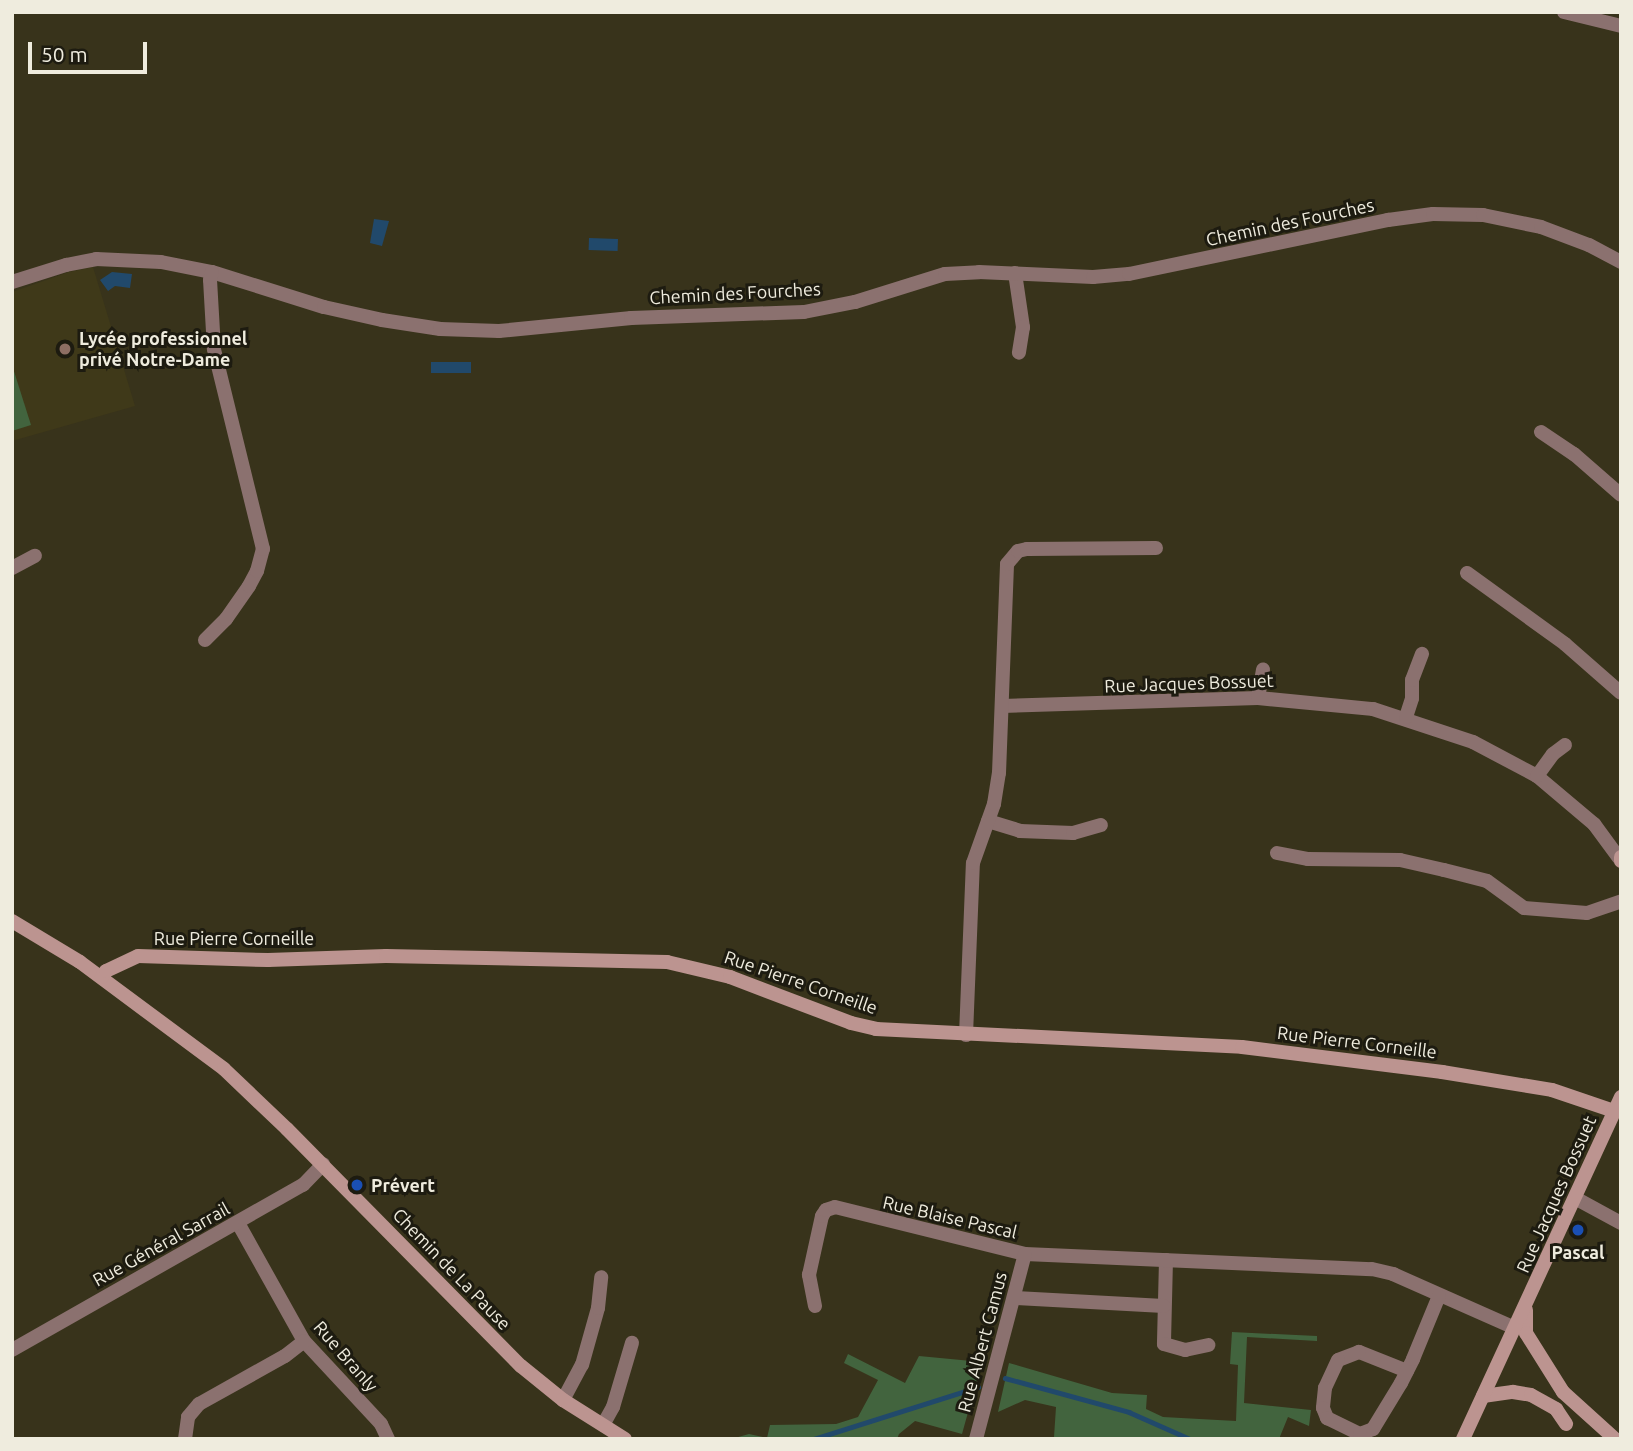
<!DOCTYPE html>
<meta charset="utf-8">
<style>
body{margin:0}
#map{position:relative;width:1633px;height:1451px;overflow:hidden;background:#38331b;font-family:Ubuntu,sans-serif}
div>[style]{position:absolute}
.built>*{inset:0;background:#3f3919}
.green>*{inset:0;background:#42643e}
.water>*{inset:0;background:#21496b;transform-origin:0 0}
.stream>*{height:4.5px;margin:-2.25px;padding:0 2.25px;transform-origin:2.25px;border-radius:2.25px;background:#21496b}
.street>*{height:14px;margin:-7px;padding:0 7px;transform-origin:7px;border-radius:7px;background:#8b716f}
.secondary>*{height:14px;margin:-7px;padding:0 7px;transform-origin:7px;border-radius:7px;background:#bc9490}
.dots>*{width:19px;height:19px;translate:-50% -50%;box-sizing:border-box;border:4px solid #1d1b10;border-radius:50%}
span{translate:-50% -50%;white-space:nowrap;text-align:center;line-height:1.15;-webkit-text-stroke:6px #1d1b10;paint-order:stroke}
.street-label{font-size:18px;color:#efecde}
.poi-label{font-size:18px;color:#efecde;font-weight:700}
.left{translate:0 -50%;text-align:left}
.frame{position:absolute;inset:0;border:14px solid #efecde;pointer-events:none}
.scale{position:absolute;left:28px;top:42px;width:119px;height:32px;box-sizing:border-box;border:4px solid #efecde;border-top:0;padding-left:9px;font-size:21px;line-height:24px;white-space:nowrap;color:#efecde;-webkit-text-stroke:5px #1d1b10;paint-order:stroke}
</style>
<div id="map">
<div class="built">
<i style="clip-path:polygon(93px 267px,135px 406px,12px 441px,12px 292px,69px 272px)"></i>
</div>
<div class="green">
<i style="clip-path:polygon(12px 365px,31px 425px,12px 431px)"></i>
<i style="clip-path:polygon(1232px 1332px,1317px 1336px,1317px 1341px,1247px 1337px,1244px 1403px,1311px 1410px,1309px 1426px,1288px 1417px,1279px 1439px,1069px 1439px,1054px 1437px,1056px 1407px,1025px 1400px,998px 1412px,1009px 1363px,1112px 1393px,1147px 1395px,1146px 1409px,1163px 1417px,1236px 1421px,1238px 1365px,1230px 1364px)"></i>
<i style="clip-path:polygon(848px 1354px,905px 1383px,919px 1356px,982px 1362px,962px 1434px,915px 1421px,899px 1434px,897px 1439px,731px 1439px,749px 1434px,767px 1438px,770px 1425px,836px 1424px,858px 1417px,878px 1380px,844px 1363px)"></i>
</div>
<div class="water">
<i style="clip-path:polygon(374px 219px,389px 221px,382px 246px,370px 243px)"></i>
<i style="left:589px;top:238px;width:29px;height:12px;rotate:2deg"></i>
<i style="clip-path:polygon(112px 272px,132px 274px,130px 288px,115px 286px,108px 291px,100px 280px)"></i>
<i style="left:431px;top:362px;width:40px;height:11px"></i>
</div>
<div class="stream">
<i style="left:1005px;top:1378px;width:129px;rotate:15.3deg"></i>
<i style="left:1129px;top:1412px;width:67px;rotate:23.9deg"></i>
<i style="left:814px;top:1439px;width:172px;rotate:-17.6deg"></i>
</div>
<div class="street">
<i style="left:1564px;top:12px;width:59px;rotate:13.8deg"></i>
<i style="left:1015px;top:273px;width:55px;rotate:81.6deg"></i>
<i style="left:1023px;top:327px;width:26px;rotate:99deg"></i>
<i style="left:12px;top:282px;width:57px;rotate:-17.5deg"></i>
<i style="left:66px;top:265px;width:31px;rotate:-11deg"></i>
<i style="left:96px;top:259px;width:65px;rotate:2.6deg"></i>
<i style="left:161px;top:262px;width:52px;rotate:11.1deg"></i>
<i style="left:212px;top:272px;width:117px;rotate:17.4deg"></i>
<i style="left:324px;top:307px;width:59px;rotate:12.6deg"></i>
<i style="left:382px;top:320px;width:59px;rotate:8.8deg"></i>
<i style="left:440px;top:329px;width:59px;rotate:1.9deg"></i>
<i style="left:499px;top:331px;width:133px;rotate:-5.6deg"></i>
<i style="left:631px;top:318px;width:173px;rotate:-2deg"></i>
<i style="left:804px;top:312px;width:52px;rotate:-11.1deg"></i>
<i style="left:855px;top:302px;width:94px;rotate:-17.3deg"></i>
<i style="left:945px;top:274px;width:34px;rotate:-3deg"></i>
<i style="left:979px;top:272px;width:114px;rotate:2.5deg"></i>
<i style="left:1093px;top:277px;width:36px;rotate:-5deg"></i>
<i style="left:1129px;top:274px;width:265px;rotate:-11.8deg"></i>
<i style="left:1388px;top:220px;width:45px;rotate:-7.6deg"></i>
<i style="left:1433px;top:214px;width:50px;rotate:1.1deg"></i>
<i style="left:1483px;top:215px;width:59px;rotate:11.7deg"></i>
<i style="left:1541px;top:227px;width:51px;rotate:20.6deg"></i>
<i style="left:1589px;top:245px;width:36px;rotate:28deg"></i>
<i style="left:1541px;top:432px;width:40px;rotate:34deg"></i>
<i style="left:1574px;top:454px;width:62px;rotate:41.1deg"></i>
<i style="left:12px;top:568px;width:26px;rotate:-28deg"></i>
<i style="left:1467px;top:573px;width:121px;rotate:35.9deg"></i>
<i style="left:1565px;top:644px;width:74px;rotate:41.2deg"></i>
<i style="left:205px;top:640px;width:30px;rotate:-45deg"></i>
<i style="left:226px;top:619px;width:40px;rotate:-55.1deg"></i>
<i style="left:249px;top:586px;width:17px;rotate:-62deg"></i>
<i style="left:257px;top:571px;width:23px;rotate:-75deg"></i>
<i style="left:263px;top:549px;width:206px;rotate:-103.8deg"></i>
<i style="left:214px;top:349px;width:69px;rotate:-93.3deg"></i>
<i style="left:210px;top:280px;width:8px;rotate:-76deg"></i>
<i style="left:1258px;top:698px;width:29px;rotate:-80deg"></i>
<i style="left:1002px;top:706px;width:256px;rotate:-1.8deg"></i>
<i style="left:1258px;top:698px;width:116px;rotate:5.5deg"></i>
<i style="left:1373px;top:709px;width:105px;rotate:18.3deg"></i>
<i style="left:1473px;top:742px;width:72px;rotate:28deg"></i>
<i style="left:1537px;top:776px;width:75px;rotate:40.1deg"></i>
<i style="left:1594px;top:824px;width:42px;rotate:53.7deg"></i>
<i style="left:1406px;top:717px;width:20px;rotate:-72deg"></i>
<i style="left:1412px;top:698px;width:18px;rotate:-90deg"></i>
<i style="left:1412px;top:680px;width:28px;rotate:-69deg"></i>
<i style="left:1537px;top:776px;width:27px;rotate:-54deg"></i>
<i style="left:1553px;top:754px;width:15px;rotate:-37deg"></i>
<i style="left:988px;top:821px;width:34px;rotate:17deg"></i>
<i style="left:1020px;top:831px;width:53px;rotate:2.2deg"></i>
<i style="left:1073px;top:833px;width:29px;rotate:-16deg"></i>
<i style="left:1277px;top:853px;width:32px;rotate:11deg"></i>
<i style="left:1308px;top:859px;width:92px;rotate:0.6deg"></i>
<i style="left:1400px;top:860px;width:45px;rotate:12.8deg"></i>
<i style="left:1444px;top:870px;width:44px;rotate:14.3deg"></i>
<i style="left:1487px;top:881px;width:46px;rotate:36.1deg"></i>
<i style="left:1524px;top:908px;width:63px;rotate:4.5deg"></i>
<i style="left:1587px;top:913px;width:36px;rotate:-19deg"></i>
<i style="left:966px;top:1035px;width:172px;rotate:-87.7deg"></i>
<i style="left:973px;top:863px;width:63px;rotate:-70.4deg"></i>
<i style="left:994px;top:804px;width:31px;rotate:-81deg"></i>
<i style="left:999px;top:773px;width:209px;rotate:-87.8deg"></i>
<i style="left:1007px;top:564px;width:17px;rotate:-50deg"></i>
<i style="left:1018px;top:551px;width:9px;rotate:-13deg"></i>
<i style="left:1027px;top:549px;width:129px;rotate:-0.4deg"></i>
<i style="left:1575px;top:1198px;width:52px;rotate:28.5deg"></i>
<i style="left:238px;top:1223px;width:135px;rotate:60.8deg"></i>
<i style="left:304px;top:1341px;width:113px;rotate:47.1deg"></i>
<i style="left:381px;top:1424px;width:17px;rotate:65deg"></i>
<i style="left:1166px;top:1260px;width:84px;rotate:91.4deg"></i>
<i style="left:1164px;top:1344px;width:22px;rotate:16deg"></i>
<i style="left:1185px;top:1350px;width:24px;rotate:-12deg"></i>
<i style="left:1015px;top:1298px;width:149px;rotate:3.1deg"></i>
<i style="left:815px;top:1306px;width:32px;rotate:-101deg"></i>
<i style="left:809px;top:1275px;width:60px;rotate:-77.6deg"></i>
<i style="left:822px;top:1216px;width:7px;rotate:-56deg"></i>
<i style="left:826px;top:1210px;width:9px;rotate:-18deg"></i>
<i style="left:835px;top:1207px;width:196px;rotate:13.9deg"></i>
<i style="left:1025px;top:1254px;width:347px;rotate:2.5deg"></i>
<i style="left:1372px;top:1269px;width:22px;rotate:13deg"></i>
<i style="left:1393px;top:1274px;width:133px;rotate:23.9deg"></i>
<i style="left:12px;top:1350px;width:335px;rotate:-29.6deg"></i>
<i style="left:303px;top:1185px;width:29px;rotate:-46deg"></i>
<i style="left:1407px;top:1371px;width:52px;rotate:-158.4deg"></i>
<i style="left:1359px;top:1352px;width:22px;rotate:159deg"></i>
<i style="left:1338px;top:1360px;width:31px;rotate:115deg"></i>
<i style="left:1325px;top:1388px;width:20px;rotate:96deg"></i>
<i style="left:1323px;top:1408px;width:11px;rotate:68deg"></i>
<i style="left:1327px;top:1418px;width:37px;rotate:26deg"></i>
<i style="left:1360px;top:1434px;width:14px;rotate:-21deg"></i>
<i style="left:1373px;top:1429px;width:54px;rotate:-58.7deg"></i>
<i style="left:1401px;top:1383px;width:27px;rotate:-63deg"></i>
<i style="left:1413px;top:1359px;width:68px;rotate:-67.6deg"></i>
<i style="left:563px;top:1400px;width:40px;rotate:-62deg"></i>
<i style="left:582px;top:1365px;width:59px;rotate:-74.3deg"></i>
<i style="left:598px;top:1308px;width:31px;rotate:-84deg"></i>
<i style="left:603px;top:1425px;width:21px;rotate:-61deg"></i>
<i style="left:613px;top:1407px;width:67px;rotate:-73.5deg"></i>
<i style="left:185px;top:1439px;width:22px;rotate:-82deg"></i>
<i style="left:188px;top:1417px;width:17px;rotate:-50deg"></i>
<i style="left:199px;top:1404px;width:98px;rotate:-29.2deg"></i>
<i style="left:285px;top:1356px;width:24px;rotate:-38deg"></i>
<i style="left:976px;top:1439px;width:191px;rotate:-75.2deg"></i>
</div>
<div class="secondary">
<i style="left:1621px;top:857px;width:4px;rotate:90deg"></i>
<i style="left:12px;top:921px;width:79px;rotate:31.1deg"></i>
<i style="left:80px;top:962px;width:179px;rotate:36.6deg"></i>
<i style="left:224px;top:1069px;width:87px;rotate:43.6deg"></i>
<i style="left:287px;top:1129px;width:333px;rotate:45.4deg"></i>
<i style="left:521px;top:1366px;width:54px;rotate:39deg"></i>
<i style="left:563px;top:1400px;width:73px;rotate:32.2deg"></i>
<i style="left:102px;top:977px;width:7px;rotate:-56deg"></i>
<i style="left:106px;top:971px;width:35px;rotate:-25deg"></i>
<i style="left:138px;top:956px;width:130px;rotate:1.8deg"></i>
<i style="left:268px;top:960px;width:118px;rotate:-1.9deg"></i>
<i style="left:386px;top:956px;width:281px;rotate:1.2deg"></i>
<i style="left:667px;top:962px;width:65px;rotate:13.4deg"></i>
<i style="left:730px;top:977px;width:129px;rotate:20.8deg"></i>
<i style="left:851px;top:1023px;width:26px;rotate:13deg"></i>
<i style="left:876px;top:1029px;width:366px;rotate:2.8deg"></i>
<i style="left:1242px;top:1047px;width:202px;rotate:7.1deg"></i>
<i style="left:1442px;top:1072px;width:111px;rotate:9.3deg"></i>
<i style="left:1552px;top:1090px;width:65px;rotate:18.7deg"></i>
<i style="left:1526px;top:1310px;width:23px;rotate:90deg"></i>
<i style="left:1526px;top:1333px;width:70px;rotate:57.9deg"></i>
<i style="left:1563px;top:1392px;width:70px;rotate:42.1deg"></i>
<i style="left:1483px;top:1396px;width:30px;rotate:-8deg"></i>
<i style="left:1513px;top:1392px;width:18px;rotate:9deg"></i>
<i style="left:1531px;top:1395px;width:29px;rotate:29deg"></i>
<i style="left:1556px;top:1409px;width:18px;rotate:56deg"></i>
<i style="left:1463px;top:1439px;width:377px;rotate:-65.2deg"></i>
</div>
<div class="dots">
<i style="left:65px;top:349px;background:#8d6e63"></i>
<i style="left:357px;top:1185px;background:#1a4fb4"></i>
<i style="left:1578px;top:1230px;background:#1a4fb4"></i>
</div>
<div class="street-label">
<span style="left:1290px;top:222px;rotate:-12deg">Chemin des Fourches</span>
<span style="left:735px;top:293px;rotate:-3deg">Chemin des Fourches</span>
<span style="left:1189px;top:683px;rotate:-2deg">Rue Jacques Bossuet</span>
<span style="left:234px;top:938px">Rue Pierre Corneille</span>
<span style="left:801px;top:982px;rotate:19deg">Rue Pierre Corneille</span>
<span style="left:1357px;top:1042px;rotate:7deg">Rue Pierre Corneille</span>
<span style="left:1556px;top:1194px;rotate:-66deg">Rue Jacques Bossuet</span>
<span style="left:950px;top:1217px;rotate:13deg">Rue Blaise Pascal</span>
<span style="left:161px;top:1244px;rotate:-29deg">Rue Général Sarrail</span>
<span style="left:452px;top:1269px;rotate:46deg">Chemin de La Pause</span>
<span style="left:982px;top:1342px;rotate:-75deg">Rue Albert Camus</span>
<span style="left:346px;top:1356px;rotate:49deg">Rue Branly</span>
</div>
<div class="poi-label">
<span class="left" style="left:79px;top:349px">Lycée professionnel<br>privé Notre-Dame</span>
<span class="left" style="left:371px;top:1185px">Prévert</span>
<span style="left:1578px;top:1252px">Pascal</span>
</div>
<div class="frame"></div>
<div class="scale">50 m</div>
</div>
